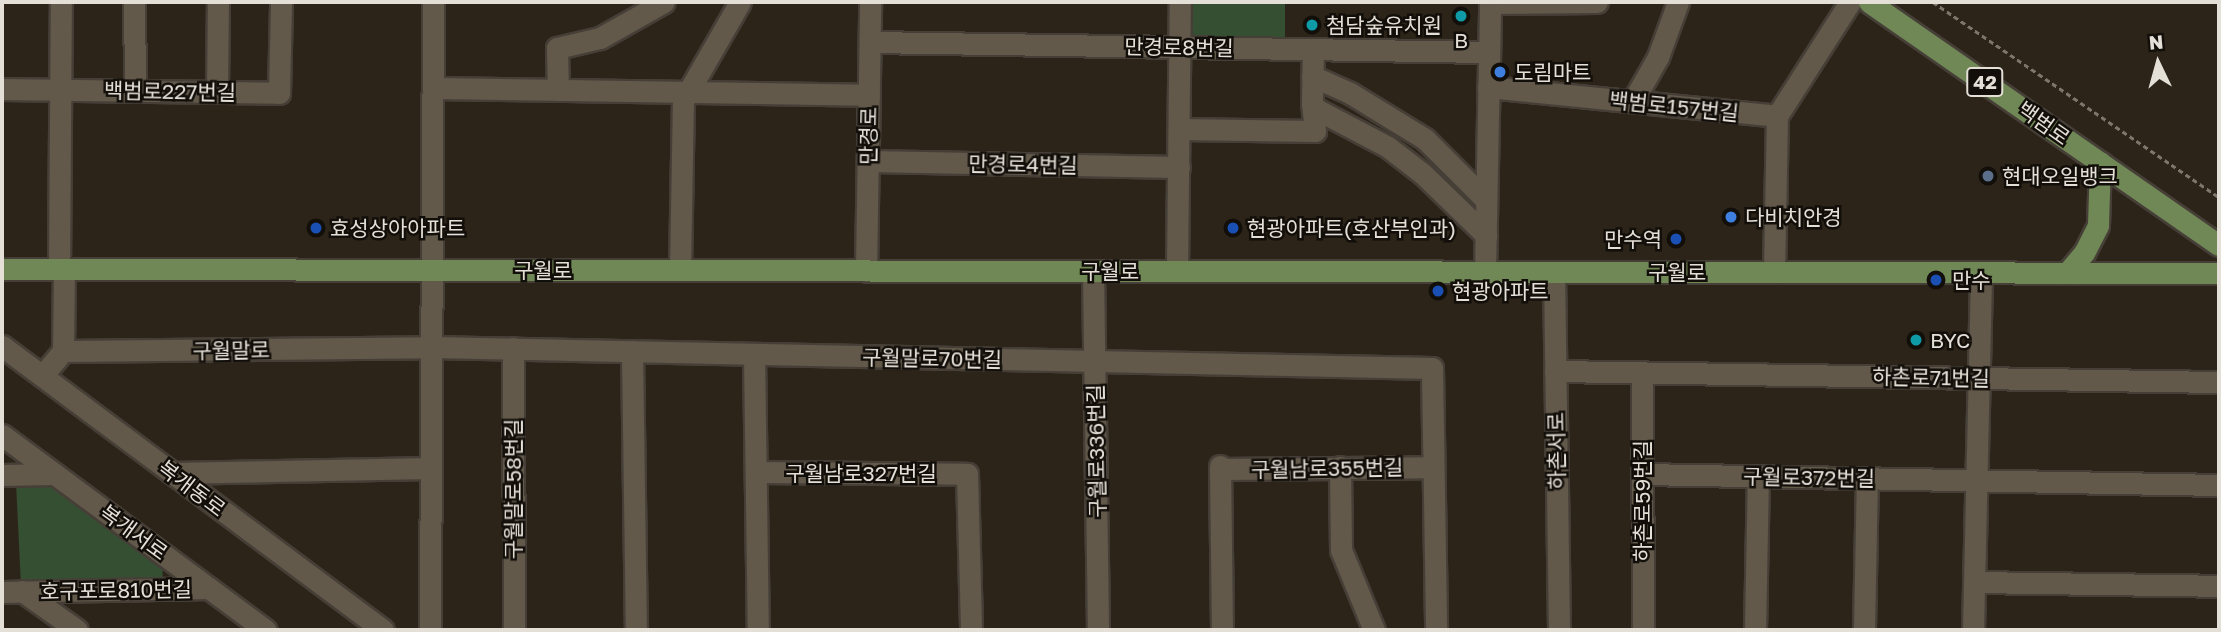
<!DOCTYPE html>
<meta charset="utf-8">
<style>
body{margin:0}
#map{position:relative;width:2221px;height:632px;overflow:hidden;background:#2c2418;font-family:"Golos Text","Noto Sans KR",sans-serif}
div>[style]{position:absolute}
.green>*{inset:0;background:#354f32;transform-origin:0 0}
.path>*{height:2.5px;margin-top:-1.25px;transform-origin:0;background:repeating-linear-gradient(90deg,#7d766c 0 5px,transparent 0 8.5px)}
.roads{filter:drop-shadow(2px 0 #463f37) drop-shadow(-2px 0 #463f37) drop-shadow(0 2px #463f37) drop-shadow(0 -2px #463f37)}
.minor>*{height:21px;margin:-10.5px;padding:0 10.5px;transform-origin:10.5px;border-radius:10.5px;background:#62594b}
.major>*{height:21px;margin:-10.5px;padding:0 10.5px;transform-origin:10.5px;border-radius:10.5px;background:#708856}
.dots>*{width:19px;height:19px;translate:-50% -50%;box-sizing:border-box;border:4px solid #120e09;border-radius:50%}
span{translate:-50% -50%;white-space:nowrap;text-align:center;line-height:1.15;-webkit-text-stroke:5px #120e09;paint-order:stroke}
.shield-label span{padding:2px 5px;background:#120e09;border:2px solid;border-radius:5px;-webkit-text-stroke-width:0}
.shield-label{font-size:19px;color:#e4dfd7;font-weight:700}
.poi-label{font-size:21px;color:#e4dfd7}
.left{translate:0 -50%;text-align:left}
.right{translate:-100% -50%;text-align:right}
.street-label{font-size:21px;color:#e4dfd7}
.frame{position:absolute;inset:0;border:4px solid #e4dfd7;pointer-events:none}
.north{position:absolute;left:2123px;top:28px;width:70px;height:70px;-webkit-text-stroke:5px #120e09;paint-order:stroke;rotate:355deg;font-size:19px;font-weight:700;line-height:28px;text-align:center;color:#e4dfd7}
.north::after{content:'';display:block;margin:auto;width:24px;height:32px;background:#e4dfd7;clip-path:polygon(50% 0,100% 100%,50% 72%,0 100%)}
</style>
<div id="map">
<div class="green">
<i style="left:1187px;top:2px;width:98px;height:36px"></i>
<i style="clip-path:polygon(51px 481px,162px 563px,163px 580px,21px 586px,16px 483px)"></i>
</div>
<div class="path">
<i style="left:1933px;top:2px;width:346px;rotate:34.3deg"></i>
</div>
<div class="roads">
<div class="minor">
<i style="left:134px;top:2px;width:88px;rotate:89.3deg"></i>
<i style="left:1490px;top:7px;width:5px;rotate:-53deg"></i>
<i style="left:1493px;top:3px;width:104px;rotate:-0.6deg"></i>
<i style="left:870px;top:42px;width:619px;rotate:0.93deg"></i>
<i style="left:1313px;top:49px;width:54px;rotate:91.1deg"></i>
<i style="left:1312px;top:103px;width:7px;rotate:56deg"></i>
<i style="left:1316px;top:109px;width:81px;rotate:27.8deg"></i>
<i style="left:1388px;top:147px;width:44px;rotate:37.6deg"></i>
<i style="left:1423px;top:174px;width:88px;rotate:44.1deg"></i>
<i style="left:1312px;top:76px;width:42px;rotate:24.1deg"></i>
<i style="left:1350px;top:93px;width:88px;rotate:31.5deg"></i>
<i style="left:1425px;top:139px;width:86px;rotate:45deg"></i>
<i style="left:1488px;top:87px;width:290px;rotate:5.7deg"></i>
<i style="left:433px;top:88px;width:436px;rotate:0.9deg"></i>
<i style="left:2px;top:89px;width:277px;rotate:0.8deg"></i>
<i style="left:279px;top:93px;width:91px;rotate:-88.7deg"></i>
<i style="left:558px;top:90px;width:42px;rotate:-91.4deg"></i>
<i style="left:557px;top:48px;width:44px;rotate:-13.1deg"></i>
<i style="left:600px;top:38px;width:73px;rotate:-29.4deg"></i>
<i style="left:217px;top:92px;width:90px;rotate:-89.4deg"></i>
<i style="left:1633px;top:101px;width:51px;rotate:-60.4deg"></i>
<i style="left:1658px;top:57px;width:59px;rotate:-70deg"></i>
<i style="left:1179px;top:129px;width:136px;rotate:0.8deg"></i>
<i style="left:1315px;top:131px;width:28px;rotate:-96deg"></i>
<i style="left:868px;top:161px;width:311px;rotate:1.1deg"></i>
<i style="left:59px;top:269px;width:267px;rotate:-89.6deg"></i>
<i style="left:680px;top:270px;width:169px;rotate:-89deg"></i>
<i style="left:683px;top:101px;width:114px;rotate:-60.1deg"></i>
<i style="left:866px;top:271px;width:269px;rotate:-89.1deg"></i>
<i style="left:1093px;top:271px;width:359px;rotate:89.2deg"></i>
<i style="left:1177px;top:271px;width:269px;rotate:-89.4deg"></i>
<i style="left:1485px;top:272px;width:270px;rotate:-88.9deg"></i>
<i style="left:1554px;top:272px;width:358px;rotate:89.2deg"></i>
<i style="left:1774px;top:272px;width:156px;rotate:-88.9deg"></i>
<i style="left:1777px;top:116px;width:135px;rotate:-57.4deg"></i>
<i style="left:2px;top:346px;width:475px;rotate:36.7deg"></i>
<i style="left:513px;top:348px;width:282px;rotate:89.8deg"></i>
<i style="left:63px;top:351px;width:82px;rotate:-89.3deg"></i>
<i style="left:632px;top:351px;width:279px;rotate:89.2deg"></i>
<i style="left:754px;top:354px;width:276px;rotate:89.2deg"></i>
<i style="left:1555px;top:371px;width:664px;rotate:0.95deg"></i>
<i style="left:1642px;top:372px;width:258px;rotate:89.8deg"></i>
<i style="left:42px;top:376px;width:33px;rotate:-50deg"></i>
<i style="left:63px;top:351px;width:369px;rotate:-0.6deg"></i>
<i style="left:432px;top:347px;width:1000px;rotate:1.2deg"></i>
<i style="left:1432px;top:368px;width:262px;rotate:89.1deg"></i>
<i style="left:2px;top:435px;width:328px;rotate:36.5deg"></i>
<i style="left:1220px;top:466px;width:164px;rotate:89.3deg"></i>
<i style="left:1340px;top:467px;width:83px;rotate:89.3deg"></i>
<i style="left:1341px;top:550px;width:87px;rotate:67.6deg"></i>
<i style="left:1220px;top:469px;width:213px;rotate:-0.5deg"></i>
<i style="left:756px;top:472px;width:211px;rotate:0.5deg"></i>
<i style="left:967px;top:474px;width:156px;rotate:88.5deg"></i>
<i style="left:172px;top:473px;width:259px;rotate:-1.1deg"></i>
<i style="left:1642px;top:474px;width:577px;rotate:1.09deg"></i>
<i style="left:2px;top:475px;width:53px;rotate:-1.1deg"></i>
<i style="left:1974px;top:582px;width:245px;rotate:0.9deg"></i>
<i style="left:22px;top:591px;width:67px;rotate:35.3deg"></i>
<i style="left:2px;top:592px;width:207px;rotate:-1.1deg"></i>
<i style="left:430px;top:630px;width:628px;rotate:-89.73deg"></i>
<i style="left:1755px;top:630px;width:154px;rotate:-88.9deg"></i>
<i style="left:1864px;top:630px;width:151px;rotate:-88.9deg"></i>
<i style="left:1973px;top:630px;width:357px;rotate:-88.7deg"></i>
</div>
<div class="major">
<i style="left:1869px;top:2px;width:426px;rotate:34.8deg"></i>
<i style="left:2px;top:269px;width:2217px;rotate:0.1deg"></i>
<i style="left:2067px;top:273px;width:26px;rotate:-50deg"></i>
<i style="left:2084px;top:253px;width:31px;rotate:-63deg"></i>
<i style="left:2098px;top:225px;width:63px;rotate:-88.2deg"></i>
</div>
</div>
<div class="dots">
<i style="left:1461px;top:16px;background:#0f9aa8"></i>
<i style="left:1312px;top:25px;background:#0f9aa8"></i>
<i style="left:1500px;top:72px;background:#3f7fe0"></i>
<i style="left:1988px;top:176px;background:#5c6f8a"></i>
<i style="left:1731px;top:217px;background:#3f7fe0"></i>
<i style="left:316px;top:228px;background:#1a4fb4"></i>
<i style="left:1233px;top:228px;background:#1a4fb4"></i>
<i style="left:1676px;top:239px;background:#1a4fb4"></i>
<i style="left:1936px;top:280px;background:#1a4fb4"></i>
<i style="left:1438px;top:291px;background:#1a4fb4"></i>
<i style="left:1916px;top:340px;background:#0f9aa8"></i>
</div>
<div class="shield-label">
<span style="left:1985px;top:82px">42</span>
</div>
<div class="poi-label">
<span class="left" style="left:1326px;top:25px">첨담숲유치원</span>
<span style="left:1461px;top:40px">B</span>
<span class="left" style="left:1514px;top:72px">도림마트</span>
<span class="left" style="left:2002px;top:176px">현대오일뱅크</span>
<span class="left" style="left:1745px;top:217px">다비치안경</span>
<span class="left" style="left:330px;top:228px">효성상아아파트</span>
<span class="left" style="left:1247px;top:228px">현광아파트(호산부인과)</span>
<span class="right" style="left:1662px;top:239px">만수역</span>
<span class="left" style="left:1952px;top:280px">만수</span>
<span class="left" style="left:1452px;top:291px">현광아파트</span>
<span class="left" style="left:1930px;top:340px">BYC</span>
</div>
<div class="street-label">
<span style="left:1179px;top:47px;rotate:1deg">만경로8번길</span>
<span style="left:170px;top:91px;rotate:1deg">백범로227번길</span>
<span style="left:1674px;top:106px;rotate:6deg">백범로157번길</span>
<span style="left:2044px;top:123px;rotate:35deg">백범로</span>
<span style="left:868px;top:136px;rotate:-89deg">만경로</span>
<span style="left:1023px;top:164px;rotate:1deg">만경로4번길</span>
<span style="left:543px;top:270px">구월로</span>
<span style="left:1110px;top:271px">구월로</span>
<span style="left:1677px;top:272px">구월로</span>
<span style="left:231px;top:350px;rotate:-1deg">구월말로</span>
<span style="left:932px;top:358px;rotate:1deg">구월말로70번길</span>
<span style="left:1931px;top:377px;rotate:1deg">하촌로71번길</span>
<span style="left:1096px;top:451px;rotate:-91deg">구월로336번길</span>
<span style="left:1556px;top:451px;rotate:-91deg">하촌서로</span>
<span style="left:1327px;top:468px;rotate:-1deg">구월남로355번길</span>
<span style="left:861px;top:473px">구월남로327번길</span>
<span style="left:1809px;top:477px;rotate:1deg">구월로372번길</span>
<span style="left:192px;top:488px;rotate:37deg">복개동로</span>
<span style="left:513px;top:489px;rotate:-90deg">구월말로58번길</span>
<span style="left:1642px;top:501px;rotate:-90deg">하촌로59번길</span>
<span style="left:134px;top:532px;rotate:36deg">복개서로</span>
<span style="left:116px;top:590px;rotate:-1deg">호구포로810번길</span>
</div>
<div class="frame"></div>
<div class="north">N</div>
</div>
